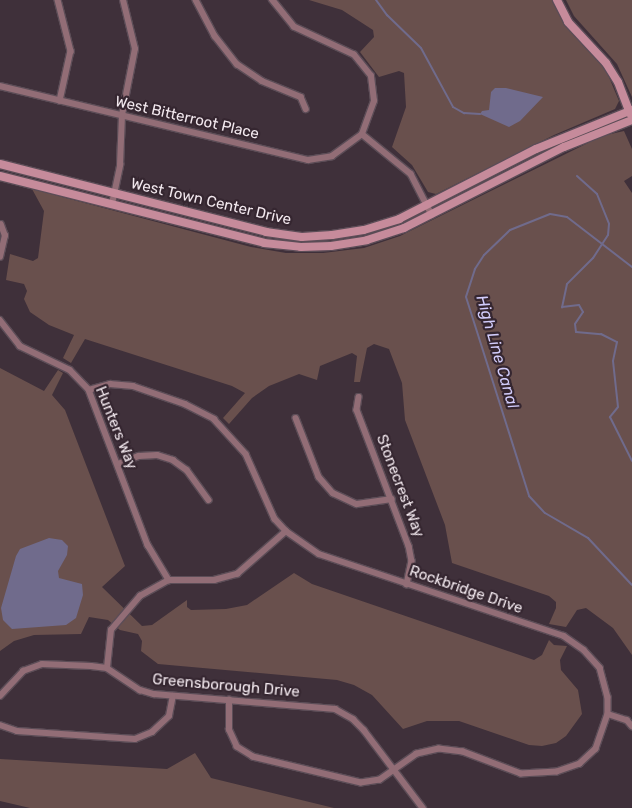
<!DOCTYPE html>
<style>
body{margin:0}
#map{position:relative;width:632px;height:808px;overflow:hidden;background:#3f303a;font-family:Rubik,sans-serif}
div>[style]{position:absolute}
.green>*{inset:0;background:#69504d}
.water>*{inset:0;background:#706b8c}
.stream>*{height:2px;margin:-1px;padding:0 1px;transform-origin:1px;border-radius:1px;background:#706b8c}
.roads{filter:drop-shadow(1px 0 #5c4d57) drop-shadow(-1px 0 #5c4d57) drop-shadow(0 1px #5c4d57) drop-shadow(0 -1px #5c4d57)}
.street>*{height:5.5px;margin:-2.75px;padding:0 2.75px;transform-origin:2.75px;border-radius:2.75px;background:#926d76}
.secondary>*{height:8px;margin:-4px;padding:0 4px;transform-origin:4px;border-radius:4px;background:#c68b9b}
span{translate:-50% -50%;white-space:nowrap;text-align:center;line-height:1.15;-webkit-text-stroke:4.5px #352630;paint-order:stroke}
.street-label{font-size:15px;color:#f2e8ee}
.water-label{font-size:16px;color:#d2ccfb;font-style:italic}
</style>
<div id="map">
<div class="green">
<i style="clip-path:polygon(309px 0,553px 0,570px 31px,606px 70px,619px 101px,615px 109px,554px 135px,436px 194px,428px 192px,412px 165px,392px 147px,406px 107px,404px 73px,399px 71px,379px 77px,360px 52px,374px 37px,373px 30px,342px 10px)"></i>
<i style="clip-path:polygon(566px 0,632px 0,632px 97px,617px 64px,574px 16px)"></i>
<i style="clip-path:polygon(624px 131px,632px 149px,632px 176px,624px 181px,632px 193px,632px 655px,613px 628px,586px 608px,577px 610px,566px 627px,549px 624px,556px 608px,556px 602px,549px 596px,452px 563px,445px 525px,405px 420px,402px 383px,389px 349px,374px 344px,367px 348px,360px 382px,354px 382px,357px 356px,352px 353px,320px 366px,317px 380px,299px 374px,269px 386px,252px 398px,229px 424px,223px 418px,245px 393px,232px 386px,85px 339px,71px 363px,63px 358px,74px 335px,49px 325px,30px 312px,24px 299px,27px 291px,24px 284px,6px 280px,10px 254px,33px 261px,38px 258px,44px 211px,32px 189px,251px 247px,286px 253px,323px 253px,364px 248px,400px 236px,602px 136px)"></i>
<i style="clip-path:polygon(0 368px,44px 391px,58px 370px,63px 373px,52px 395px,65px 410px,125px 566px,102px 587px,142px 626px,152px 625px,187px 600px,187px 607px,191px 610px,226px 609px,247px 605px,294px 573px,312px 584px,534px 660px,542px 655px,549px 640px,554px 645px,567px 646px,560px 660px,561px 670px,578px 690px,582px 714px,566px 736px,556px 743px,542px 746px,529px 745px,459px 721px,427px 721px,403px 729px,372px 695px,354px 685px,337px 680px,158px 664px,141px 651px,142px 641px,138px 634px,120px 630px,108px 620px,89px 617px,81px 634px,34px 635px,14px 641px,0 651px)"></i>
<i style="clip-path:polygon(195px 753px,211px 778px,334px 808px,30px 808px,0 801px,0 759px,167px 769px)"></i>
</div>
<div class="water">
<i style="clip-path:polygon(495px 88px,506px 88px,543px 97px,520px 121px,509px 127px,480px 114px,482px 111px,489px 110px,491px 92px)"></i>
<i style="clip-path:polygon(49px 538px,62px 540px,68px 546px,67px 555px,58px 571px,59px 578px,82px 584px,83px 595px,76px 618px,66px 625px,12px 629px,3px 620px,1px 608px,16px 556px,20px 549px)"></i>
</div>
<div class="stream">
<i style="left:376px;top:0;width:19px;rotate:54deg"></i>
<i style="left:387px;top:15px;width:47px;rotate:44.1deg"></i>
<i style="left:421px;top:48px;width:67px;rotate:61.5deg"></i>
<i style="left:453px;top:107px;width:13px;rotate:29deg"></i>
<i style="left:464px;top:113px;width:16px;rotate:4deg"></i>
<i style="left:577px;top:176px;width:27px;rotate:42deg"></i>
<i style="left:597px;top:194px;width:32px;rotate:68deg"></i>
<i style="left:609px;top:224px;width:11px;rotate:95deg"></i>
<i style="left:608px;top:235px;width:27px;rotate:123deg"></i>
<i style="left:593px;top:258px;width:37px;rotate:135deg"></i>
<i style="left:567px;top:284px;width:24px;rotate:102deg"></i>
<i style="left:562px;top:307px;width:17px;rotate:-7deg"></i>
<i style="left:579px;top:305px;width:8px;rotate:60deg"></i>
<i style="left:583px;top:312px;width:14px;rotate:124deg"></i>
<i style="left:575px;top:324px;width:8px;rotate:83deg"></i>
<i style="left:576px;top:332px;width:25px;rotate:5deg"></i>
<i style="left:601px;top:334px;width:18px;rotate:27deg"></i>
<i style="left:617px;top:342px;width:19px;rotate:102deg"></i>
<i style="left:613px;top:361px;width:46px;rotate:83.8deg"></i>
<i style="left:618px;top:407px;width:13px;rotate:129deg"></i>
<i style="left:610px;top:417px;width:49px;rotate:63.4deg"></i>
<i style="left:632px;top:267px;width:82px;rotate:-142.4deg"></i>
<i style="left:567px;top:217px;width:17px;rotate:-170deg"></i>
<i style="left:550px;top:214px;width:43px;rotate:158.2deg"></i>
<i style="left:510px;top:230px;width:36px;rotate:136deg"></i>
<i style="left:484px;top:255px;width:17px;rotate:123deg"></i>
<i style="left:475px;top:269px;width:29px;rotate:108deg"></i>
<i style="left:466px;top:297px;width:209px;rotate:72.4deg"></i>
<i style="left:529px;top:496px;width:23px;rotate:47deg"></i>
<i style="left:545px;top:513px;width:50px;rotate:30.2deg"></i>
<i style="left:588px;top:538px;width:64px;rotate:46.9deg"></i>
</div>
<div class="roads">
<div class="street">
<i style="left:58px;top:0;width:53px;rotate:75.7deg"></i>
<i style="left:71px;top:51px;width:51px;rotate:102.4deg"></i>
<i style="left:196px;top:0;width:41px;rotate:62.2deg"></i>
<i style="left:215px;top:36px;width:36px;rotate:52deg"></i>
<i style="left:237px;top:64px;width:30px;rotate:34deg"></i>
<i style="left:262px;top:81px;width:42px;rotate:22.3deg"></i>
<i style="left:301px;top:97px;width:13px;rotate:67deg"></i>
<i style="left:0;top:86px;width:317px;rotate:13.5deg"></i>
<i style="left:308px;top:160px;width:24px;rotate:-9deg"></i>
<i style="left:332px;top:156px;width:37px;rotate:-36deg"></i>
<i style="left:362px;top:134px;width:35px;rotate:-70deg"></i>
<i style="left:374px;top:101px;width:25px;rotate:-97deg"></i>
<i style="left:371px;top:76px;width:27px;rotate:-129deg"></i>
<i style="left:354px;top:55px;width:66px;rotate:-155deg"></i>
<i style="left:294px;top:27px;width:35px;rotate:-129deg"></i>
<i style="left:362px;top:134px;width:63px;rotate:39.2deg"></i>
<i style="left:411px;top:174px;width:46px;rotate:62.9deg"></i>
<i style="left:112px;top:204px;width:40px;rotate:-78deg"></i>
<i style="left:120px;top:165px;width:50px;rotate:-87.7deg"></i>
<i style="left:122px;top:115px;width:67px;rotate:-78.9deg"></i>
<i style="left:135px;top:49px;width:50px;rotate:-103.8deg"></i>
<i style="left:0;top:257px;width:22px;rotate:-77deg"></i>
<i style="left:5px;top:236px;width:12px;rotate:-110deg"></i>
<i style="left:0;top:320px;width:33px;rotate:52deg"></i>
<i style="left:20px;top:346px;width:55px;rotate:25.6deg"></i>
<i style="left:70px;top:370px;width:28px;rotate:46deg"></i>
<i style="left:89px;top:390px;width:166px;rotate:69.2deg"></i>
<i style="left:148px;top:545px;width:41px;rotate:59deg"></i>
<i style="left:89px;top:390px;width:22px;rotate:-16deg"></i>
<i style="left:110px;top:384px;width:23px;rotate:5deg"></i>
<i style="left:133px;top:386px;width:55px;rotate:19.1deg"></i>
<i style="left:185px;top:404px;width:33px;rotate:27deg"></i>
<i style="left:214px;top:419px;width:47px;rotate:47.6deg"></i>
<i style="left:246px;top:454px;width:71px;rotate:66deg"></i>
<i style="left:275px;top:519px;width:16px;rotate:47deg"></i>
<i style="left:286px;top:531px;width:40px;rotate:34.9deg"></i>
<i style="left:319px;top:554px;width:258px;rotate:18.5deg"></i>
<i style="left:564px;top:636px;width:24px;rotate:35deg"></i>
<i style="left:584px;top:650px;width:24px;rotate:48deg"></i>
<i style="left:600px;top:668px;width:30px;rotate:75deg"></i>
<i style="left:608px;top:697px;width:17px;rotate:90deg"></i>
<i style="left:608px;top:714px;width:37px;rotate:109deg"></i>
<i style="left:596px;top:749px;width:22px;rotate:137deg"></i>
<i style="left:580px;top:764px;width:24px;rotate:161deg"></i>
<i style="left:557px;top:772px;width:36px;rotate:177deg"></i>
<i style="left:521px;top:774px;width:62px;rotate:-159.2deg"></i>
<i style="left:463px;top:752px;width:24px;rotate:-173deg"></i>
<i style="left:439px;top:749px;width:23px;rotate:167deg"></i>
<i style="left:417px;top:754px;width:45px;rotate:144.9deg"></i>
<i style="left:380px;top:780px;width:19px;rotate:171deg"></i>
<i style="left:361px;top:783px;width:111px;rotate:-166.5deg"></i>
<i style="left:253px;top:757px;width:19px;rotate:-148deg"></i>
<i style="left:237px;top:747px;width:19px;rotate:-115deg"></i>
<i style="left:229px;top:730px;width:30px;rotate:-90deg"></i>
<i style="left:359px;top:397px;width:13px;rotate:99deg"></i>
<i style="left:357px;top:410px;width:146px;rotate:69.1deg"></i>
<i style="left:409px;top:546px;width:15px;rotate:79deg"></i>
<i style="left:412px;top:561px;width:24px;rotate:102deg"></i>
<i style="left:296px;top:418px;width:63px;rotate:68.7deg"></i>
<i style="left:319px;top:477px;width:21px;rotate:49deg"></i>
<i style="left:333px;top:493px;width:26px;rotate:25deg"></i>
<i style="left:357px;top:504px;width:35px;rotate:-8deg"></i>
<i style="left:118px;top:464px;width:22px;rotate:-21deg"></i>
<i style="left:139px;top:456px;width:18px;rotate:-3deg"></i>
<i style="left:157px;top:455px;width:17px;rotate:17deg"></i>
<i style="left:173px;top:460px;width:17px;rotate:36deg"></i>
<i style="left:187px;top:470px;width:37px;rotate:54deg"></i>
<i style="left:107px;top:668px;width:38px;rotate:-84deg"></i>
<i style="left:111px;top:630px;width:45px;rotate:-49.5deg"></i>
<i style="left:140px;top:596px;width:33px;rotate:-29deg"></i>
<i style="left:169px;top:580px;width:45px"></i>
<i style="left:214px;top:580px;width:24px;rotate:-15deg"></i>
<i style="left:237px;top:574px;width:65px;rotate:-41.3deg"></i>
<i style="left:0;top:696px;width:34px;rotate:-47deg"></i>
<i style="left:23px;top:671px;width:20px;rotate:-20deg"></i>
<i style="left:42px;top:664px;width:49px;rotate:2.3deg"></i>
<i style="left:91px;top:666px;width:16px;rotate:7deg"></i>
<i style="left:107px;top:668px;width:40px;rotate:34deg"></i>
<i style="left:140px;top:690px;width:15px;rotate:16deg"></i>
<i style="left:154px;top:694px;width:182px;rotate:4.7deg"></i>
<i style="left:335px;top:709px;width:21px;rotate:29deg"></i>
<i style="left:353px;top:719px;width:16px;rotate:45deg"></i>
<i style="left:364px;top:730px;width:98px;rotate:52.9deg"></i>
<i style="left:608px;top:714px;width:20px;rotate:18deg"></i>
<i style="left:627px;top:720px;width:8px;rotate:50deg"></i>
<i style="left:0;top:725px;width:18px;rotate:19deg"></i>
<i style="left:17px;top:731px;width:118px;rotate:3.9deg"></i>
<i style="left:135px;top:739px;width:18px;rotate:-22deg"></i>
<i style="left:152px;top:732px;width:23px;rotate:-43deg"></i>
<i style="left:169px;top:716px;width:20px;rotate:-79deg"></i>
</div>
<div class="secondary">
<i style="left:557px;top:0;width:25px;rotate:63deg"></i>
<i style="left:568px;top:22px;width:56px;rotate:47.2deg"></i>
<i style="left:606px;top:63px;width:22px;rotate:58deg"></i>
<i style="left:618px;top:82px;width:34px;rotate:69deg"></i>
<i style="left:0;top:164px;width:275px;rotate:14.3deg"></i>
<i style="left:266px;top:232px;width:36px;rotate:8deg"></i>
<i style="left:302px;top:237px;width:30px;rotate:-4deg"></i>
<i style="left:332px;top:235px;width:32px;rotate:-9deg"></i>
<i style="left:364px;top:230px;width:37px;rotate:-17deg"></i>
<i style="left:399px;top:219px;width:154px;rotate:-27.1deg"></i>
<i style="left:536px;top:149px;width:104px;rotate:-22.1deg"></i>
<i style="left:0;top:176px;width:272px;rotate:14.2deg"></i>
<i style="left:264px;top:243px;width:37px;rotate:6deg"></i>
<i style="left:301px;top:247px;width:30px;rotate:-2deg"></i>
<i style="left:331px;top:246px;width:36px;rotate:-9deg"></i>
<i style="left:367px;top:240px;width:39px;rotate:-18deg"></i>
<i style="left:404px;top:228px;width:179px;rotate:-26.9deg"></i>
<i style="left:564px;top:147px;width:73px;rotate:-21.7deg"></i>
</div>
</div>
<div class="street-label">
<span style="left:187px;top:118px;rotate:13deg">West Bitterroot Place</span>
<span style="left:211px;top:202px;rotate:13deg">West Town Center Drive</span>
<span style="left:116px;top:428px;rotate:68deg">Hunters Way</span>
<span style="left:400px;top:486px;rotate:69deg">Stonecrest Way</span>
<span style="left:466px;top:590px;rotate:19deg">Rockbridge Drive</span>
<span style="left:226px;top:686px;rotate:5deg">Greensborough Drive</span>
</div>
<div class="water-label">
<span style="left:497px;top:352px;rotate:74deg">High Line Canal</span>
</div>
</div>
